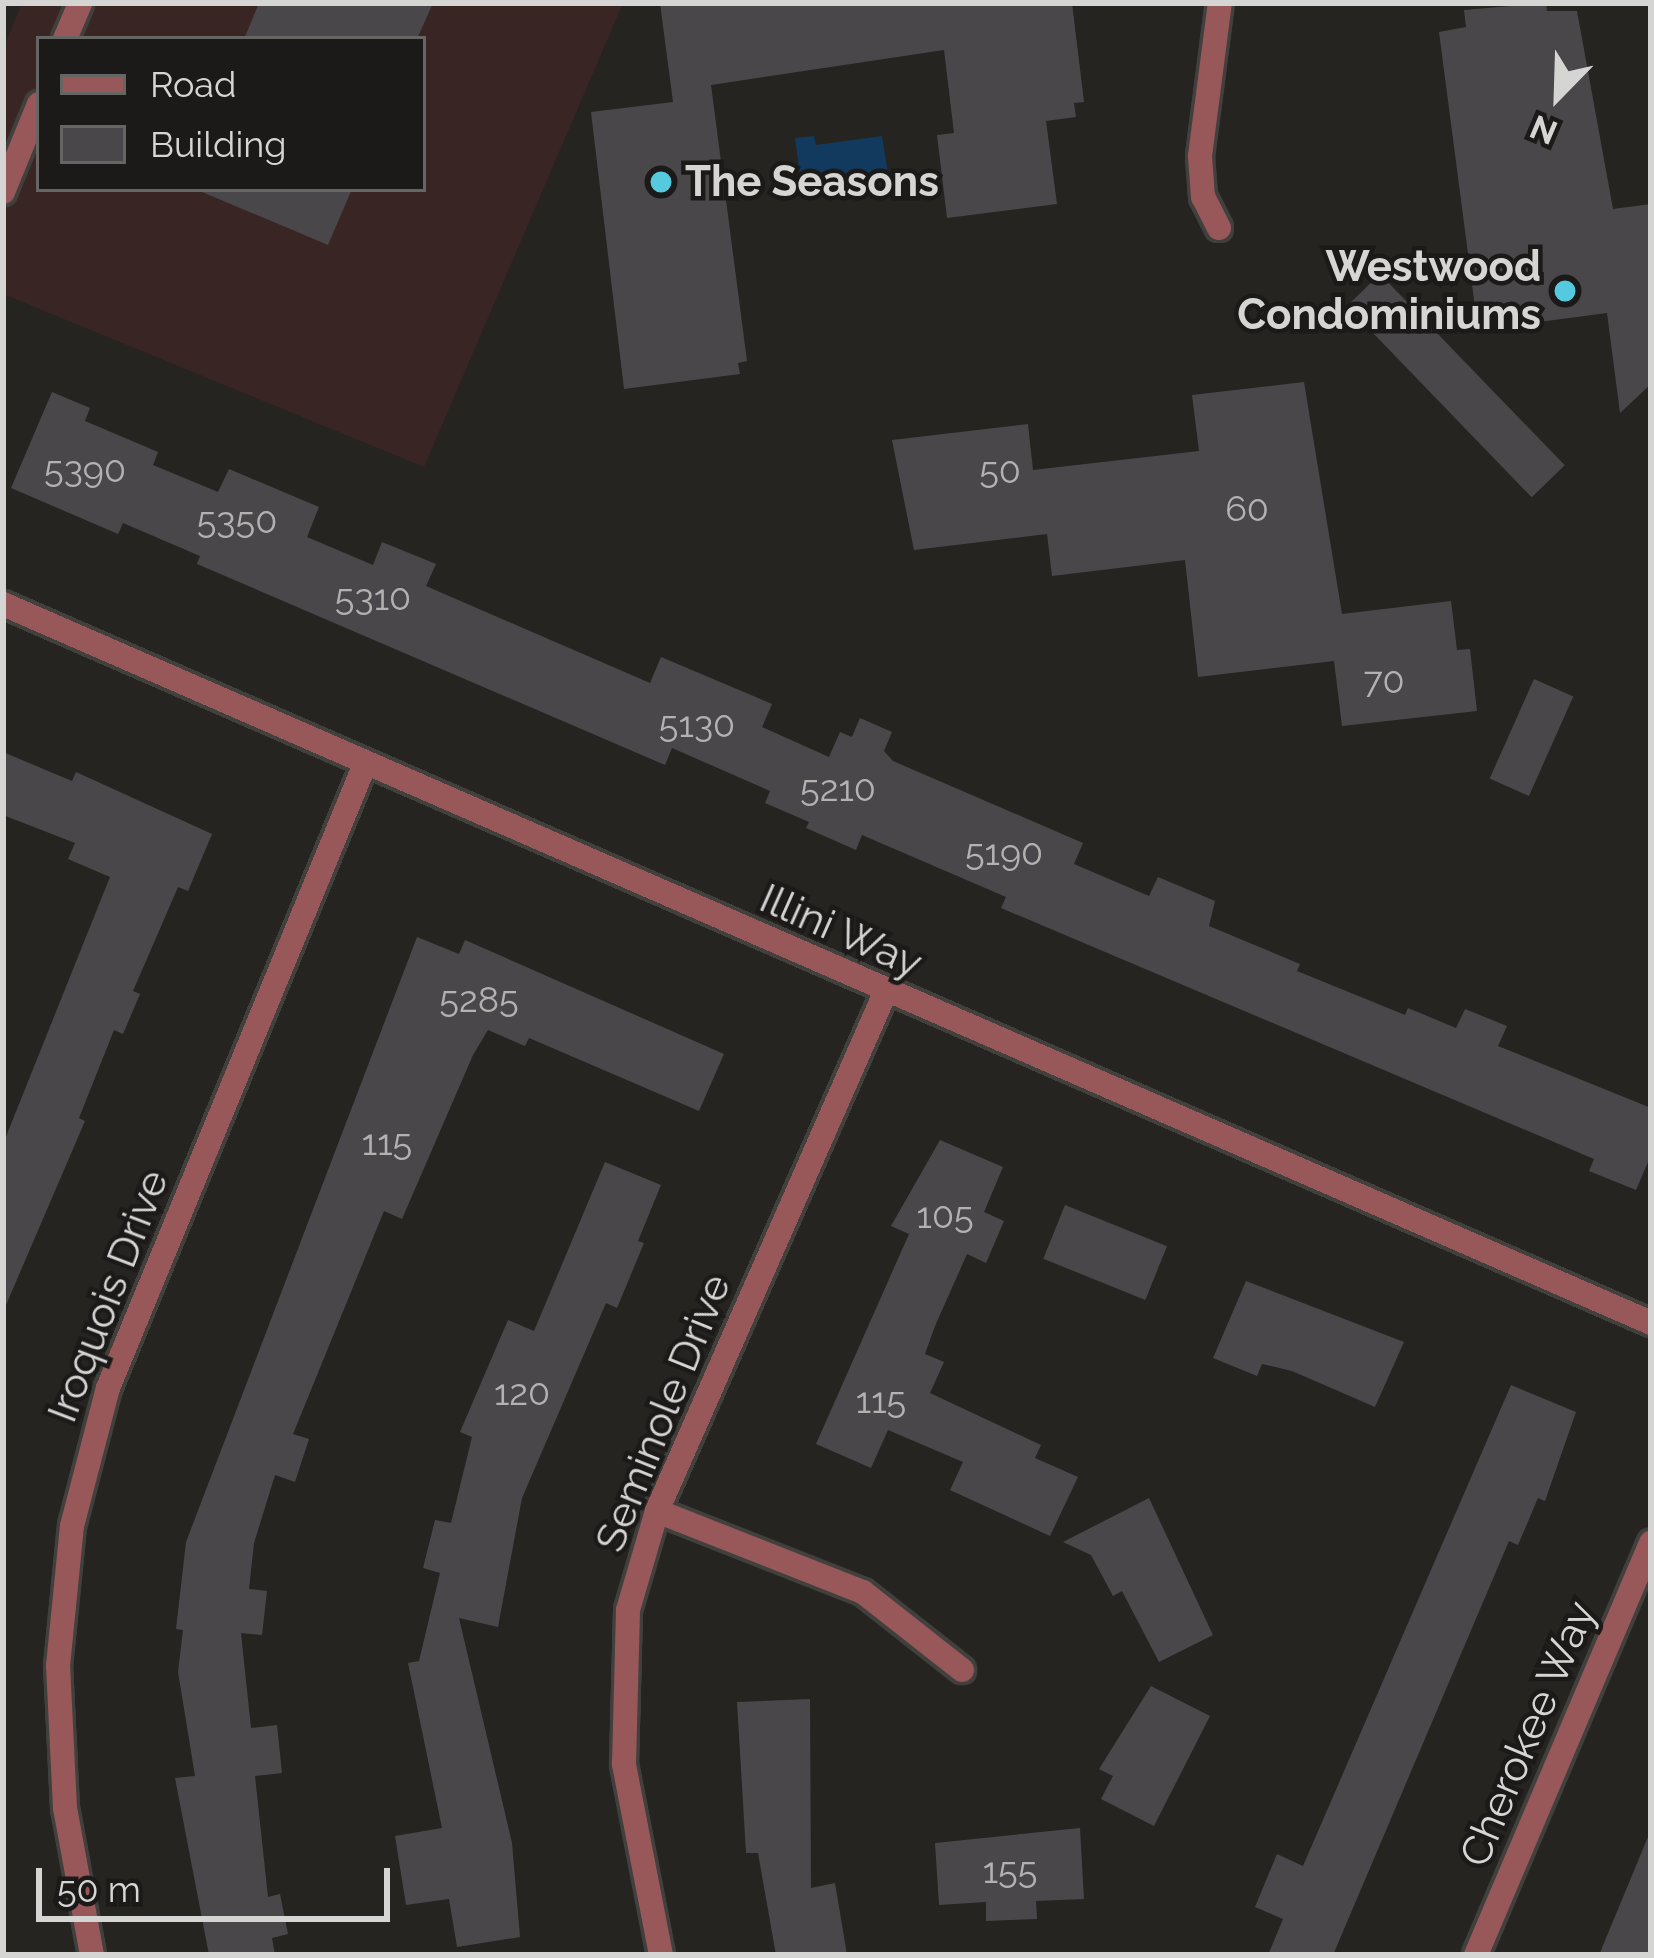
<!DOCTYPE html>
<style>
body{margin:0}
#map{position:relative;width:1654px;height:1958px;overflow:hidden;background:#252421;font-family:Raleway,sans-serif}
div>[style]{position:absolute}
.commercial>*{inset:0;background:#392523}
.water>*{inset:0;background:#123a5e}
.building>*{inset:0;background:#4a474a;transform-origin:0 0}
.roads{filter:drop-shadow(3px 0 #41403d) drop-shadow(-3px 0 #41403d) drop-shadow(0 3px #41403d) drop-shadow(0 -3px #41403d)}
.minor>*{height:24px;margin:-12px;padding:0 12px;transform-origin:12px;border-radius:12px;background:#98585a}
.dots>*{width:33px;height:33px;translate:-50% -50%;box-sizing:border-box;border:6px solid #1b1a18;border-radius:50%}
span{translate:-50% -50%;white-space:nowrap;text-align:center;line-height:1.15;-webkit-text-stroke:9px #1b1a18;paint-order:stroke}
.number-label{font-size:36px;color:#b2b2b1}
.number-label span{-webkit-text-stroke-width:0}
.poi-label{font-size:42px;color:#d5d5d3;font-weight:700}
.left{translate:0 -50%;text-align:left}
.right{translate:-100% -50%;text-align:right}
.street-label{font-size:42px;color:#d5d5d3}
.frame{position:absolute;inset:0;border:6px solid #d5d5d3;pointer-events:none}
.legend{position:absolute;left:36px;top:36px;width:390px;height:156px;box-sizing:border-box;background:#1b1a18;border:3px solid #656563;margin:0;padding:15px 21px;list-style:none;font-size:36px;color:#d5d5d3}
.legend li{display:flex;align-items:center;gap:24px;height:60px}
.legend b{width:60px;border:3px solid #656563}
.north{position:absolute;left:1498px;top:36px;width:120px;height:120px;-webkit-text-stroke:9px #1b1a18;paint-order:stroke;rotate:203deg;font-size:33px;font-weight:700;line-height:48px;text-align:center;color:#d5d5d3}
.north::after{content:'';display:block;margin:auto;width:42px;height:54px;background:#d5d5d3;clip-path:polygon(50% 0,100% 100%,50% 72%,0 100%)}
.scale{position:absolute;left:36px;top:1868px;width:354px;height:54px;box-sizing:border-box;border:6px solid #d5d5d3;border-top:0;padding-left:15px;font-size:36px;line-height:42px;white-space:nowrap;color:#d5d5d3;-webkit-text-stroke:9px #1b1a18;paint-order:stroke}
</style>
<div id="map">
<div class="commercial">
<i style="clip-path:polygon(evenodd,22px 3px,623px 3px,424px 467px,3px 294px,3px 49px,22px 3px,39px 39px,423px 39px,423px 189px,39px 189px,39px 39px)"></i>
</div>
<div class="water">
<i style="clip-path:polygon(814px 136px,816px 145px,882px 136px,889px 180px,802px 191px,795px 138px)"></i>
</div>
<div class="building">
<i style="clip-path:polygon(259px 3px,433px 3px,417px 39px,244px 39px)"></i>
<i style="clip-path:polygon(660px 3px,1072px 3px,1084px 102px,1074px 103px,1076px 117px,1046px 121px,1057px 204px,947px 218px,937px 135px,954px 133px,944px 50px,711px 85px,747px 361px,738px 363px,740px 374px,624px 389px,591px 112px,673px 102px)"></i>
<i style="clip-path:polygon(1546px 3px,1547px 11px,1577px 11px,1613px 209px,1651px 204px,1651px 384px,1620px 413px,1607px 313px,1478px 330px,1439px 32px,1466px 27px,1464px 10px)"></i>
<i style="clip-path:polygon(195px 189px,352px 189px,328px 245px)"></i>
<i style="left:1380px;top:274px;width:266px;height:46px;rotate:46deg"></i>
<i style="clip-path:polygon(1304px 382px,1342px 614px,1451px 601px,1457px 650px,1470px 649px,1477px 711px,1342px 726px,1334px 661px,1198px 677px,1185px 560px,1052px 576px,1047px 534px,914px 550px,892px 440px,1028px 424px,1033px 470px,1199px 451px,1192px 395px)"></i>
<i style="clip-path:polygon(52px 392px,90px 408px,85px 421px,158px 452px,153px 465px,218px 492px,229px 469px,319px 507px,307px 537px,373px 565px,382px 542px,436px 564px,426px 586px,650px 683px,661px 657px,772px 704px,762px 727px,829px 757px,840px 732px,852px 737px,860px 718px,892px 732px,884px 751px,893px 761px,1083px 843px,1074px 864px,1149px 896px,1158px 877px,1215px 901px,1209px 926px,1300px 964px,1297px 971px,1405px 1015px,1408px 1008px,1456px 1028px,1465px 1009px,1507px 1026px,1498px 1046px,1651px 1108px,1651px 1155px,1636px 1190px,1589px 1171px,1594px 1159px,1001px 908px,1006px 897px,862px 835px,856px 850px,806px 828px,809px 822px,765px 803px,770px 791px,672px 748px,665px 765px,197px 564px,200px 556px,123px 523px,118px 534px,11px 488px)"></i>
<i style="left:1534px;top:679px;width:43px;height:109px;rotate:24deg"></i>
<i style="clip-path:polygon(3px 752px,72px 781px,76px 772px,212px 834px,188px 891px,178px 887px,133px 991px,140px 994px,123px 1034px,114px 1030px,79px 1118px,85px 1121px,3px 1312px,3px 1144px,110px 877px,68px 859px,75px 843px,3px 815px)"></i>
<i style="clip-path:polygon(417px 937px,459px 954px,465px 940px,724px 1054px,699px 1111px,529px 1038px,525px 1046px,488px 1030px,473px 1055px,402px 1219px,384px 1211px,293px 1434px,309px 1439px,295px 1482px,275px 1475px,254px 1543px,249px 1589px,267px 1591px,262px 1635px,241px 1633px,251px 1728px,277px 1725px,282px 1773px,255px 1776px,268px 1897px,280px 1894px,288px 1934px,272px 1938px,275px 1955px,209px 1955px,175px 1778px,195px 1776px,178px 1672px,183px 1630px,176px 1629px,186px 1542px)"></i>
<i style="clip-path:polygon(940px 1140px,1003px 1167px,984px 1212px,1004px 1221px,986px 1263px,967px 1254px,935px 1326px,925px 1354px,944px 1362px,930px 1393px,1041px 1445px,1035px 1458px,1078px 1477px,1050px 1536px,950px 1490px,963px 1462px,888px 1430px,871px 1468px,816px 1444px,909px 1234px,891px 1226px)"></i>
<i style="clip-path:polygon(605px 1162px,661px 1185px,638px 1241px,644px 1243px,617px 1308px,606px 1303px,522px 1498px,498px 1627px,459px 1618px,512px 1843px,520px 1937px,457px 1947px,449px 1899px,406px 1905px,395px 1836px,442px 1828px,408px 1663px,419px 1661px,440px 1573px,423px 1568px,435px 1520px,451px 1523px,472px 1437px,460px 1432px,508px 1320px,534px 1331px)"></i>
<i style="left:1065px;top:1205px;width:110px;height:58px;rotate:22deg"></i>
<i style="clip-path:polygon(1246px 1281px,1404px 1342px,1375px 1407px,1292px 1371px,1262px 1364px,1257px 1376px,1213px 1358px)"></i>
<i style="clip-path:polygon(1511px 1385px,1576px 1412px,1545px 1501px,1538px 1498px,1518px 1545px,1509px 1541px,1333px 1955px,1268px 1955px,1283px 1919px,1255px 1907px,1277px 1854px,1303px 1866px)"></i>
<i style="clip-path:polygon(1149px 1498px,1213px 1635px,1159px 1662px,1122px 1591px,1113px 1596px,1091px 1555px,1063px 1542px)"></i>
<i style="clip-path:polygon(1151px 1686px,1210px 1716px,1154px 1826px,1101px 1799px,1113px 1776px,1099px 1769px)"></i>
<i style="clip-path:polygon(810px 1699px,811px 1888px,835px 1883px,847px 1955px,776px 1955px,758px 1853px,746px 1853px,737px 1702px)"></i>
<i style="clip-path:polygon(1080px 1828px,1084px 1899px,1036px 1901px,1037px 1919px,986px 1921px,986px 1902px,939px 1905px,935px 1843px)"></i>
<i style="clip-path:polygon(1650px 1832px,1651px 1955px,1599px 1955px)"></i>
</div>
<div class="roads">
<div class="minor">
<i style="left:65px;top:39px;width:39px;rotate:-67deg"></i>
<i style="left:3px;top:192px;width:95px;rotate:-67.8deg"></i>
<i style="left:1219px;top:228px;width:35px;rotate:-117deg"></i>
<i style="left:1203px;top:197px;width:41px;rotate:-94.2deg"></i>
<i style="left:1200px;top:156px;width:154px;rotate:-82.6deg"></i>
<i style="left:3px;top:604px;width:1798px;rotate:23.57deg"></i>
<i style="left:657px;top:1511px;width:221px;rotate:21.5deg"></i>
<i style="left:863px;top:1592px;width:126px;rotate:38.2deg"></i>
<i style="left:92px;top:1955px;width:149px;rotate:-100.4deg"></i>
<i style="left:65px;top:1808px;width:142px;rotate:-92.8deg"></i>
<i style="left:58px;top:1666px;width:141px;rotate:-84.3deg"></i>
<i style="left:72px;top:1526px;width:143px;rotate:-75.4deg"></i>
<i style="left:108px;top:1388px;width:675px;rotate:-67.62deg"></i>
<i style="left:661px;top:1955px;width:195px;rotate:-101deg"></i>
<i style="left:624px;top:1764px;width:154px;rotate:-88.5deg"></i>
<i style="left:628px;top:1610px;width:103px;rotate:-73.7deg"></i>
<i style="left:657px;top:1511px;width:566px;rotate:-66.24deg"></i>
<i style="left:1476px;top:1955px;width:448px;rotate:-67deg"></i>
</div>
</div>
<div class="dots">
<i style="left:661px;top:182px;background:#55cade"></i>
<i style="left:1565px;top:291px;background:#55cade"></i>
</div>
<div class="number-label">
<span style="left:85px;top:470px">5390</span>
<span style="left:1000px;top:471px">50</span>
<span style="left:1247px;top:509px">60</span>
<span style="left:237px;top:521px">5350</span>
<span style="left:373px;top:598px">5310</span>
<span style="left:1384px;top:681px">70</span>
<span style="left:697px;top:725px">5130</span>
<span style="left:838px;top:789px">5210</span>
<span style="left:1004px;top:853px">5190</span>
<span style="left:479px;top:1000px">5285</span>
<span style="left:387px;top:1143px">115</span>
<span style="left:945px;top:1216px">105</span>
<span style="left:522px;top:1393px">120</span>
<span style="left:881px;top:1401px">115</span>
<span style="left:1010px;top:1871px">155</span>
</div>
<div class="poi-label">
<span class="left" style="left:685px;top:182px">The Seasons</span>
<span class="right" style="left:1541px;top:291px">Westwood<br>Condominiums</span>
</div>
<div class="street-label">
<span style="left:841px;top:931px;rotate:24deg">Illini Way</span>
<span style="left:108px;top:1296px;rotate:-69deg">Iroquois Drive</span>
<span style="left:663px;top:1413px;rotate:-68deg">Seminole Drive</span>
<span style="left:1528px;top:1734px;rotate:-67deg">Cherokee Way</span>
</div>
<div class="frame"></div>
<ul class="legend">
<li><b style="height:15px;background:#98585a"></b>Road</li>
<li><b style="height:33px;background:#4a474a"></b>Building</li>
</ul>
<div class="north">N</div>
<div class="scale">50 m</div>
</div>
